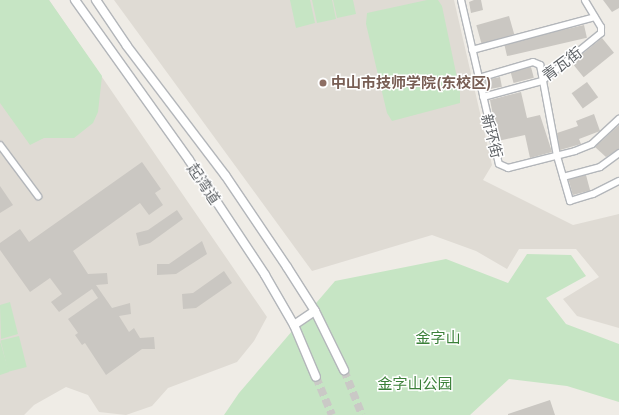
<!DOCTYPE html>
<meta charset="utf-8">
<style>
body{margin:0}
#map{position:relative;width:619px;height:415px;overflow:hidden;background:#efece6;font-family:Mulish,"Noto Sans SC",sans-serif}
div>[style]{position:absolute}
.education>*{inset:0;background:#dfdbd4}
.green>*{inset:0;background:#c6e5c4;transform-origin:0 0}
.building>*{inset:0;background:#cac7c2;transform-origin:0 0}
.secondary-tunnel>*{height:8px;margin-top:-4px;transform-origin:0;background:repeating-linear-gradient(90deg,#cac9c6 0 8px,transparent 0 12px)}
.roads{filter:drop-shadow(1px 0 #b3b6ba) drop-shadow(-1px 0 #b3b6ba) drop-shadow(0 1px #b3b6ba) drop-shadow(0 -1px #b3b6ba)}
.street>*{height:6px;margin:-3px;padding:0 3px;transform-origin:3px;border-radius:3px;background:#fff}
.secondary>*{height:8px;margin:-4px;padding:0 4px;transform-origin:4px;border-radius:4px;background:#fff}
.dots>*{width:11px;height:11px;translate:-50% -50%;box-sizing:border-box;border:2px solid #fff;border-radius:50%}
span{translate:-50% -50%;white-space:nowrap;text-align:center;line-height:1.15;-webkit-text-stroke:3px #fff;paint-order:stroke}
.street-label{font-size:15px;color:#5d6165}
.education-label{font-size:15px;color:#785e54;font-weight:700}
.left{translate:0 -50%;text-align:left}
.park-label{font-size:15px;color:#3b8039}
</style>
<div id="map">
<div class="education">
<i style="clip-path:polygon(0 0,49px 0,267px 317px,254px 341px,237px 362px,168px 388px,152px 406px,126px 415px,99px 412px,88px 395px,66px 387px,34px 405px,24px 415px,0 415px)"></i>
<i style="clip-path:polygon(114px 0,454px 0,492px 165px,483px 180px,573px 225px,619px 214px,619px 328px,577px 316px,563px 299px,599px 277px,576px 249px,519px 249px,507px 269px,476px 251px,432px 235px,312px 271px)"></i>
</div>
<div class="green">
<i style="clip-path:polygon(0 0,49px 0,102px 76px,98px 112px,93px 123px,74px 138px,44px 138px,30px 145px,0 103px)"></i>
<i style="clip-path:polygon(290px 0,310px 0,315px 23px,296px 28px)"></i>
<i style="clip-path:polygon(312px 0,332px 0,336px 19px,317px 23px)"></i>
<i style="clip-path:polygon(333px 0,353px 0,356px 14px,337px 18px)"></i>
<i style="clip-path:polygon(427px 0,438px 0,442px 6px,460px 92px,460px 103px,392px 121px,387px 113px,366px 24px,367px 13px)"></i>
<i style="clip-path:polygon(527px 254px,571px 255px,586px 276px,546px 298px,566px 324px,619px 344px,619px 402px,567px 386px,509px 379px,470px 415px,224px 415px,239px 393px,335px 281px,446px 259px,508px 283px)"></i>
<i style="clip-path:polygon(10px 302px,18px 334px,1px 339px,0 305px)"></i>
<i style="left:19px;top:336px;width:32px;height:19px;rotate:76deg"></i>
<i style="clip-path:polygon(0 341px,9px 372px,0 375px)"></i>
</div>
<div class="building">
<i style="clip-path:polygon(474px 0,481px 0,483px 10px,471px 13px,469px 2px)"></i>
<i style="clip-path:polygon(603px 0,619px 0,619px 8px,612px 12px)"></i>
<i style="left:509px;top:16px;width:19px;height:34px;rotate:74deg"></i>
<i style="left:584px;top:25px;width:13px;height:82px;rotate:77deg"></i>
<i style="left:602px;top:38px;width:19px;height:39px;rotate:51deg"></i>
<i style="left:531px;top:67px;width:11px;height:21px;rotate:75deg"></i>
<i style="left:500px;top:77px;width:10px;height:16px;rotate:79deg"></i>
<i style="left:587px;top:82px;width:19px;height:19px;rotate:54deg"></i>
<i style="clip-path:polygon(521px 92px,527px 118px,540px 115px,552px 152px,530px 158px,525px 135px,498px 141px,490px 100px)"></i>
<i style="clip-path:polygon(594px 114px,600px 131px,579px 139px,581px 144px,560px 150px,557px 133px,578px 126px,576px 121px)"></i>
<i style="clip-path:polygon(619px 125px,619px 149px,606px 157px,595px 147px)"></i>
<i style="clip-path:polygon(142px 162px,161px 189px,155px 193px,163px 205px,149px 215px,140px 203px,73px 251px,88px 274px,107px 273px,108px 284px,96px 285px,112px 308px,130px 303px,131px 314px,119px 316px,129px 332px,134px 328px,140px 338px,154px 337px,155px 349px,142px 349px,106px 375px,85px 343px,82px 345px,75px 335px,78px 333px,68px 319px,98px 298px,92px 289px,59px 312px,51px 302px,62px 294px,50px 278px,30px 292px,0 250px,0 243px,20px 229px,29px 242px)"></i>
<i style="left:586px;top:175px;width:16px;height:18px;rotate:75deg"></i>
<i style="clip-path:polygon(0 186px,13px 205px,0 213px)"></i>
<i style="clip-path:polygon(177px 210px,183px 219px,150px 243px,139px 246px,136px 233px,148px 230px)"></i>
<i style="clip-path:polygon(202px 241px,207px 254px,176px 274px,157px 275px,157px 264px,169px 264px)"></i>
<i style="clip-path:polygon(224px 271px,232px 283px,196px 308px,183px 309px,182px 294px,193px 293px)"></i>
<i style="clip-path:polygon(550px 400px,555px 415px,508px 415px,508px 414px)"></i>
</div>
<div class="secondary-tunnel">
<i style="left:344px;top:370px;width:48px;rotate:68.2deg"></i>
<i style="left:316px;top:377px;width:41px;rotate:67.2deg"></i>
</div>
<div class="roads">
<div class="street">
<i style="left:461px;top:0;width:168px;rotate:77deg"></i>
<i style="left:499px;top:164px;width:10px;rotate:24deg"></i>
<i style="left:508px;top:168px;width:69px;rotate:-14.2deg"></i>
<i style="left:575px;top:151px;width:18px;rotate:-22deg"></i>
<i style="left:592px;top:144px;width:37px;rotate:-43deg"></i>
<i style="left:472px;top:50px;width:127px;rotate:-15deg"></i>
<i style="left:479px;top:78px;width:56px;rotate:-16.5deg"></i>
<i style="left:533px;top:62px;width:8px;rotate:23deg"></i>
<i style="left:540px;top:65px;width:93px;rotate:79.4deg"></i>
<i style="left:557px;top:156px;width:47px;rotate:73.9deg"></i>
<i style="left:570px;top:201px;width:24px;rotate:-17deg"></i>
<i style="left:593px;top:194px;width:29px;rotate:-27deg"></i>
<i style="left:483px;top:97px;width:61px;rotate:-15.2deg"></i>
<i style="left:542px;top:81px;width:76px;rotate:-39.1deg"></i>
<i style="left:601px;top:33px;width:6px;rotate:-90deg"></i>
<i style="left:601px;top:27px;width:31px;rotate:-121deg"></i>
<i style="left:0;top:145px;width:64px;rotate:53.3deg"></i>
<i style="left:563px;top:177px;width:38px;rotate:-15deg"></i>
<i style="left:600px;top:167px;width:24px;rotate:-36deg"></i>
</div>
<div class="secondary">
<i style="left:75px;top:0;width:196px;rotate:54.5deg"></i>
<i style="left:189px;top:160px;width:138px;rotate:56.5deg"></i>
<i style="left:265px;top:275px;width:58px;rotate:59.9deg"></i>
<i style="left:294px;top:325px;width:56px;rotate:67.1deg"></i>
<i style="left:96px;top:0;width:55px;rotate:56deg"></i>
<i style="left:127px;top:46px;width:162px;rotate:52.8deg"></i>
<i style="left:225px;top:175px;width:111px;rotate:56deg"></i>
<i style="left:287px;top:267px;width:52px;rotate:57.5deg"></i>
<i style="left:315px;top:311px;width:66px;rotate:63.8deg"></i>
<i style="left:294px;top:325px;width:25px;rotate:-34deg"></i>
</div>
</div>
<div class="dots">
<i style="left:323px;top:83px;background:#8d6e63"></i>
</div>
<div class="street-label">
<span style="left:562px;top:64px;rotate:-37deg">青瓦街</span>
<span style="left:492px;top:136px;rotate:76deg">新环街</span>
<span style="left:204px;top:184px;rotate:56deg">起湾道</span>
</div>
<div class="education-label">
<span class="left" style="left:331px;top:83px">中山市技师学院(东校区)</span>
</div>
<div class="park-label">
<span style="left:438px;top:338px">金字山</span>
<span style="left:415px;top:384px">金字山公园</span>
</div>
</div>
